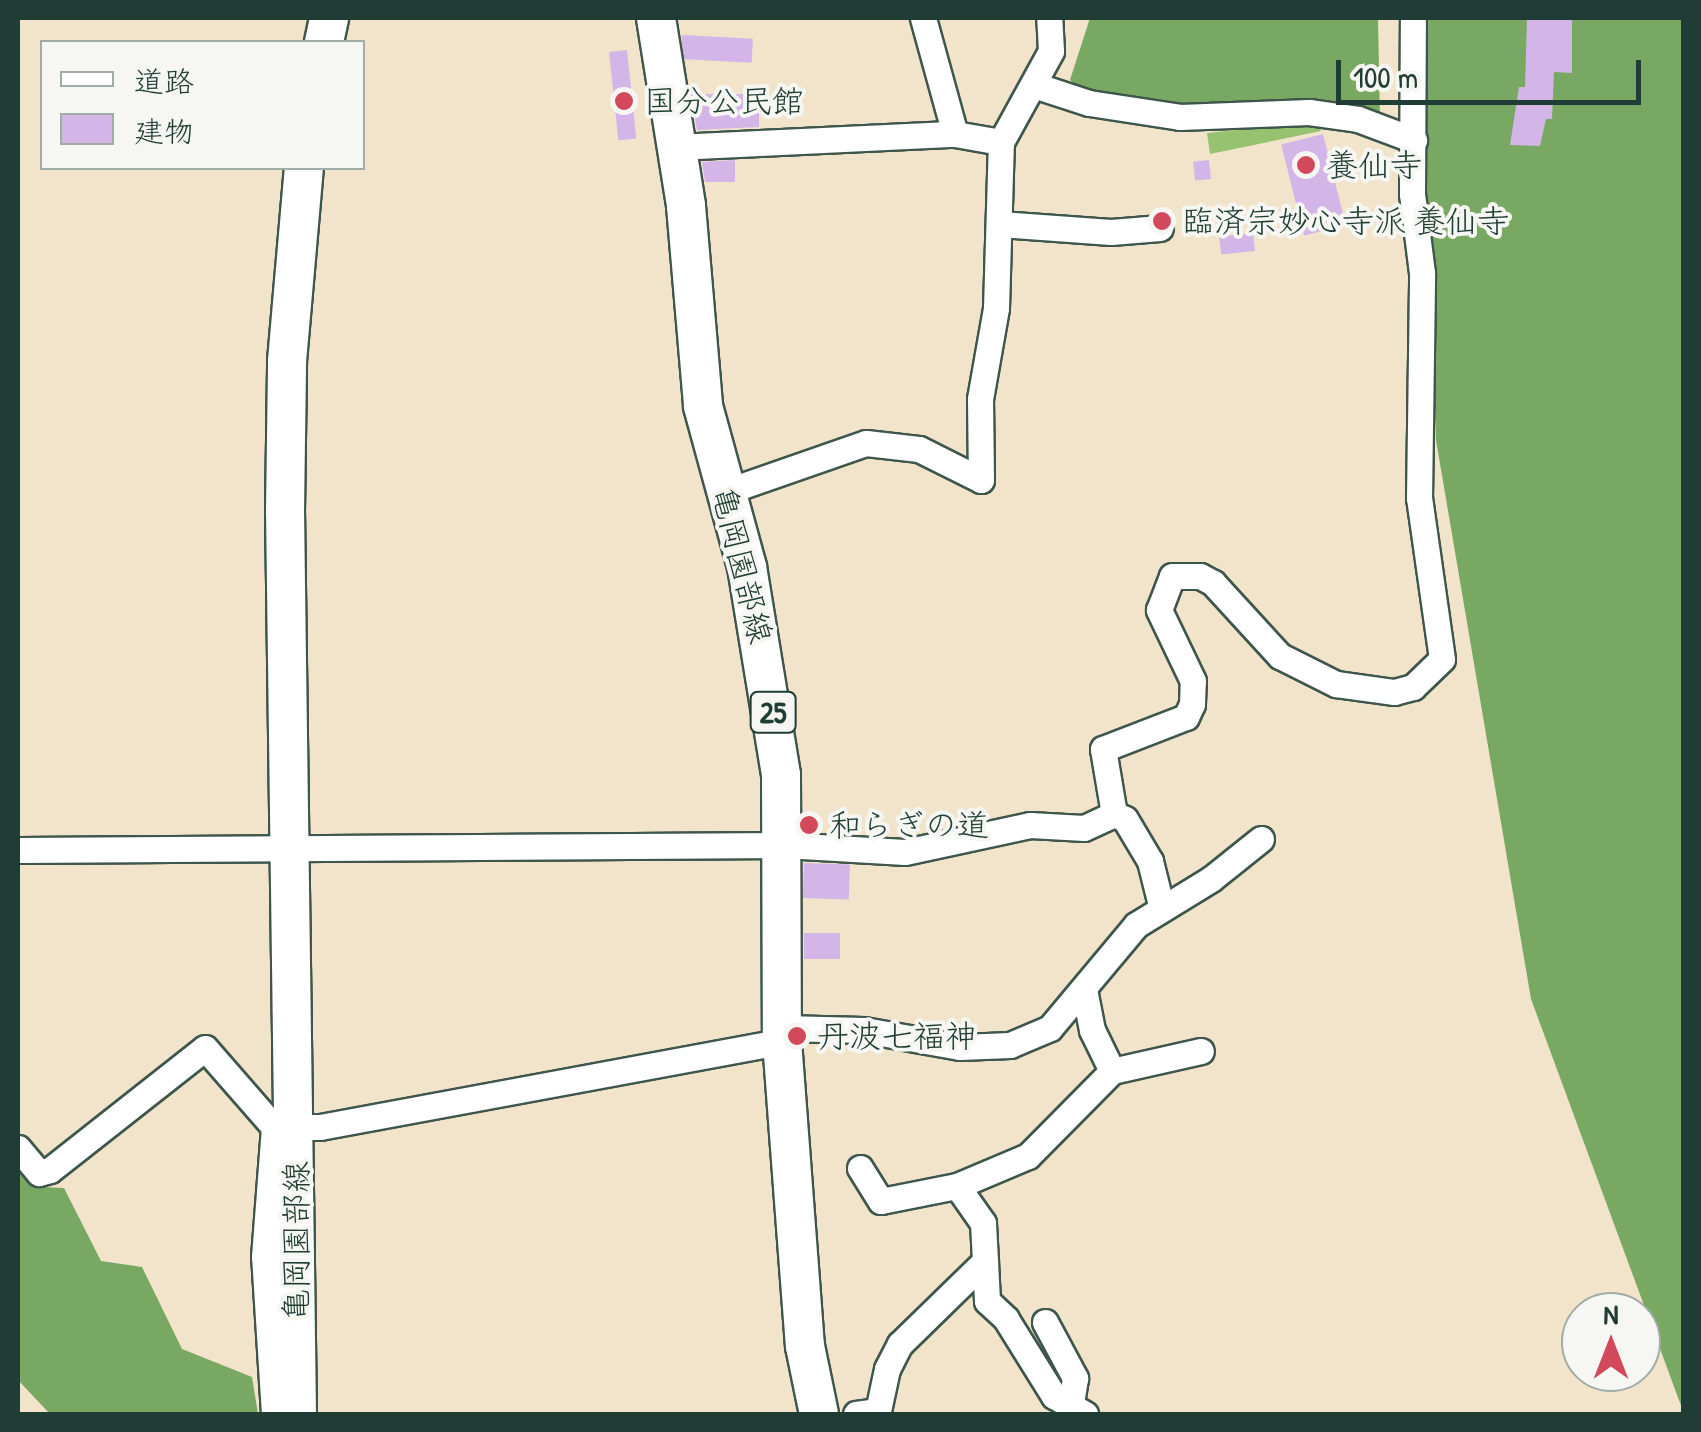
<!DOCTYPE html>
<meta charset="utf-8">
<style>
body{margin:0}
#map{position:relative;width:1701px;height:1432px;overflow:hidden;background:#f1e4cb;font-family:"Patrick Hand","Klee One",sans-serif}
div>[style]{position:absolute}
.green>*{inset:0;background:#97c26f}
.forest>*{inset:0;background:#79a862}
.building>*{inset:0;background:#d3b5e8;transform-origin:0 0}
.roads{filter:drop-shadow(2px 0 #3e564b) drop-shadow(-2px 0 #3e564b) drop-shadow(0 2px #3e564b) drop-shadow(0 -2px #3e564b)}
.street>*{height:25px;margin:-12.5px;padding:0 12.5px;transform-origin:12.5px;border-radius:12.5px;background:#fff}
.primary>*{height:38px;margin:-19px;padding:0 19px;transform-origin:19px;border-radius:19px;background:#fff}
.dots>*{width:28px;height:28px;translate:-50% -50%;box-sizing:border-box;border:5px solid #f6f6f2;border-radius:50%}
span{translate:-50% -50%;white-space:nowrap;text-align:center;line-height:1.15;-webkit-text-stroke:8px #f6f6f2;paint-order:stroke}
.shield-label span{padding:2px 8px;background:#f6f6f2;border:2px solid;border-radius:8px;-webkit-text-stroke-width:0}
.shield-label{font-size:30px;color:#1f3d34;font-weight:700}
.poi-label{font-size:32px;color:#1f3d34}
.left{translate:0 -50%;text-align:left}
.street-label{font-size:32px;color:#1f3d34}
.frame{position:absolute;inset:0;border:20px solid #1f3d34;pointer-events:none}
.legend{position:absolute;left:40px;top:40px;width:325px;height:130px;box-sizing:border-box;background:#f6f6f2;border:2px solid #a0aca6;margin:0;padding:12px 18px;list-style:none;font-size:30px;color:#1f3d34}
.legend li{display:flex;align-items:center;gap:20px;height:50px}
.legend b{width:50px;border:2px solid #a0aca6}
.north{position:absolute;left:1561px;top:1292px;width:100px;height:100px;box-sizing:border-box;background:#f6f6f2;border:2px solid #a0aca6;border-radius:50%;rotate:0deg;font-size:28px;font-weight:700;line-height:40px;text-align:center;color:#1f3d34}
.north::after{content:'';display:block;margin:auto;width:35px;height:45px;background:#d1495b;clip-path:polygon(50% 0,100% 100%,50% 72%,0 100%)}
.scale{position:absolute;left:1336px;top:60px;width:305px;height:45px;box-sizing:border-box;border:5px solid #1f3d34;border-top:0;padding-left:12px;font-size:30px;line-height:35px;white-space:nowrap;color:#1f3d34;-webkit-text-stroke:8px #f6f6f2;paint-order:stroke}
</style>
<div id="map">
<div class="green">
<i style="clip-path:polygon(1286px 125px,1319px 125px,1321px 131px,1210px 154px,1207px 133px)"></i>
</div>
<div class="forest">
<i style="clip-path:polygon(1090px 18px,1378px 18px,1380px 119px,1090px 97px,1070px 80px)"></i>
<i style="clip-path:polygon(1418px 18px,1683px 18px,1683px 1411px,1531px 999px,1436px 440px)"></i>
<i style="clip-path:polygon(18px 1161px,40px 1187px,64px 1188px,101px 1261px,142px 1267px,182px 1349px,252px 1377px,258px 1414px,50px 1414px,18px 1380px)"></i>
</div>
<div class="building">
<i style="clip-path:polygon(1527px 18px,1572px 20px,1572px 73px,1554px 72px,1552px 119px,1546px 119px,1540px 146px,1510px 145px,1519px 87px,1525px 87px)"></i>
<i style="left:682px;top:35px;width:71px;height:24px;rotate:3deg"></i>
<i style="left:627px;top:50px;width:89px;height:18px;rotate:84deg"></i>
<i style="clip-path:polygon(691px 94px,759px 94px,759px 127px,697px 130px)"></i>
<i style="left:1323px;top:134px;width:94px;height:43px;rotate:76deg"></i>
<i style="clip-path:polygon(735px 160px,735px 182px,705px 182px,702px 162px)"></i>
<i style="left:1209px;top:160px;width:19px;height:16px;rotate:84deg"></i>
<i style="left:1253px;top:233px;width:18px;height:34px;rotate:84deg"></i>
<i style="left:804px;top:863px;width:46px;height:35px;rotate:2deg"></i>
<i style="left:804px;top:933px;width:36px;height:26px"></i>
</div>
<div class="roads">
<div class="street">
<i style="left:923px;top:18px;width:120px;rotate:74.6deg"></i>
<i style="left:1037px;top:86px;width:55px;rotate:18.1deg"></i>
<i style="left:1089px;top:103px;width:92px;rotate:8.7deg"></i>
<i style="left:1180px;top:117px;width:129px;rotate:-2.2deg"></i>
<i style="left:1309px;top:112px;width:49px;rotate:8.1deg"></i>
<i style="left:1358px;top:119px;width:60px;rotate:20.6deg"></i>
<i style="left:675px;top:147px;width:280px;rotate:-2.7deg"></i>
<i style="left:955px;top:134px;width:47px;rotate:9.9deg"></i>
<i style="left:1000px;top:224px;width:111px;rotate:4.1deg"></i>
<i style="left:1111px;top:232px;width:49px;rotate:-4.7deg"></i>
<i style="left:725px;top:492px;width:149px;rotate:-19.2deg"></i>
<i style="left:866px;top:443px;width:53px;rotate:6.5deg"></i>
<i style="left:919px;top:449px;width:69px;rotate:26.6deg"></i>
<i style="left:981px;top:480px;width:81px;rotate:-90.7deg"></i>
<i style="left:980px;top:399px;width:92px;rotate:-80deg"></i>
<i style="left:996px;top:308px;width:166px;rotate:-88.3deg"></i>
<i style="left:1001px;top:142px;width:104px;rotate:-61.2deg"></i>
<i style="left:1051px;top:51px;width:33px;rotate:-93deg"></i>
<i style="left:1114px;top:814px;width:66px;rotate:-99.6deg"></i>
<i style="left:1103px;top:749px;width:89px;rotate:-21.1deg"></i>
<i style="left:1186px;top:717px;width:14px;rotate:-65deg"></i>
<i style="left:1192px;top:704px;width:23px;rotate:-88deg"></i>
<i style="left:1193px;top:681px;width:79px;rotate:-115.6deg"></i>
<i style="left:1159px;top:610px;width:36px;rotate:-69deg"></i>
<i style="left:1172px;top:576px;width:28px"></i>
<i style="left:1200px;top:576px;width:15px;rotate:28deg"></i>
<i style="left:1213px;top:583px;width:99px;rotate:47.5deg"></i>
<i style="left:1280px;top:656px;width:63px;rotate:26.6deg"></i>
<i style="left:1336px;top:684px;width:59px;rotate:7.9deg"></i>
<i style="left:1394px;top:692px;width:20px;rotate:-15deg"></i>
<i style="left:1413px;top:687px;width:40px;rotate:-44deg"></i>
<i style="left:1442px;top:659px;width:163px;rotate:-98.1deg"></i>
<i style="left:1419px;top:498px;width:225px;rotate:-89.2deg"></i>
<i style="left:1422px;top:273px;width:80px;rotate:-97.2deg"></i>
<i style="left:1412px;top:194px;width:176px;rotate:-89.7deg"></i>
<i style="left:1114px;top:814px;width:12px;rotate:24deg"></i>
<i style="left:1125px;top:819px;width:49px;rotate:59.2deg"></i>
<i style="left:1150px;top:861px;width:49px;rotate:76deg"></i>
<i style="left:18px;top:850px;width:766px;rotate:-0.37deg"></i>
<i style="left:784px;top:845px;width:121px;rotate:3.3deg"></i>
<i style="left:905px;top:852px;width:128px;rotate:-12.2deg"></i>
<i style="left:1030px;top:825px;width:54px;rotate:3.2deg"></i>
<i style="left:1084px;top:828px;width:33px;rotate:-25deg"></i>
<i style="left:1084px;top:989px;width:42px;rotate:79deg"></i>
<i style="left:1092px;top:1030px;width:46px;rotate:64deg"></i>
<i style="left:782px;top:1028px;width:82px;rotate:1.4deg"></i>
<i style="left:864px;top:1030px;width:97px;rotate:10deg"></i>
<i style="left:960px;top:1047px;width:50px;rotate:-2.3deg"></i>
<i style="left:1010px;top:1045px;width:43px;rotate:-23deg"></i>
<i style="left:1050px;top:1028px;width:134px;rotate:-50.1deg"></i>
<i style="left:1136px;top:925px;width:88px;rotate:-31.5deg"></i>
<i style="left:1211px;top:879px;width:64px;rotate:-38.7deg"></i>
<i style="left:18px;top:1148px;width:33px;rotate:50deg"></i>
<i style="left:39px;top:1173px;width:11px;rotate:-15deg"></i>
<i style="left:50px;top:1170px;width:197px;rotate:-38.2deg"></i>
<i style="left:205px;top:1048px;width:105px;rotate:48.9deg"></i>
<i style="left:860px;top:1168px;width:39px;rotate:58deg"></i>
<i style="left:881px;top:1201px;width:77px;rotate:-11.2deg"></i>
<i style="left:957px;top:1186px;width:77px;rotate:-22.9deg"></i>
<i style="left:1028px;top:1156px;width:120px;rotate:-45.3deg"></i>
<i style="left:1112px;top:1071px;width:91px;rotate:-12.7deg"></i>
<i style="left:985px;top:1261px;width:40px;rotate:87.1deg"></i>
<i style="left:987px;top:1301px;width:26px;rotate:43deg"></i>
<i style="left:1006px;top:1319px;width:91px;rotate:58.1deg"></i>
<i style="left:1054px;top:1396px;width:36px;rotate:30deg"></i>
<i style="left:1045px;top:1322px;width:64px;rotate:61.8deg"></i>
<i style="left:1075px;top:1378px;width:26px;rotate:99deg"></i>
<i style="left:274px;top:1414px;width:157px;rotate:-93.6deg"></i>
<i style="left:264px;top:1257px;width:130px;rotate:-85.6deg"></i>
<i style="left:274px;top:1127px;width:46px"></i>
<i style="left:320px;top:1127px;width:470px;rotate:-10.5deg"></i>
<i style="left:856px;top:1414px;width:22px;rotate:-8deg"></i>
<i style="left:878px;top:1411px;width:43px;rotate:-77.9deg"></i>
<i style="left:887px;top:1369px;width:28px;rotate:-63deg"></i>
<i style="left:900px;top:1344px;width:119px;rotate:-44.3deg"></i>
<i style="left:985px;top:1261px;width:38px;rotate:-93deg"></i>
<i style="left:983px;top:1223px;width:45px;rotate:-125.1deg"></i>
</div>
<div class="primary">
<i style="left:656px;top:18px;width:190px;rotate:80.9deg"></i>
<i style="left:686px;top:206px;width:201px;rotate:85.1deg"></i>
<i style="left:703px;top:406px;width:167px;rotate:74.7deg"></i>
<i style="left:747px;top:567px;width:211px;rotate:80.7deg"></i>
<i style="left:781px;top:775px;width:266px;rotate:89.8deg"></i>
<i style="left:782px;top:1041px;width:306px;rotate:85.7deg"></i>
<i style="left:805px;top:1346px;width:69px;rotate:78.4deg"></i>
<i style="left:324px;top:42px;width:25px;rotate:-78deg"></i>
<i style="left:297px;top:1414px;width:903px;rotate:-90.76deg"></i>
<i style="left:285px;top:511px;width:150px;rotate:-89.2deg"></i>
<i style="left:287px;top:361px;width:194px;rotate:-85deg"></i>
</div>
</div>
<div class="dots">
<i style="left:624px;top:101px;background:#d1495b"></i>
<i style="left:1306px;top:165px;background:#d1495b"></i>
<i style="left:1162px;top:221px;background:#d1495b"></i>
<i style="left:809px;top:825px;background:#d1495b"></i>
<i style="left:797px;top:1036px;background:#d1495b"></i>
</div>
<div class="shield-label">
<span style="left:773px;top:712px">25</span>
</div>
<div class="poi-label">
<span class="left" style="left:644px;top:101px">国分公民館</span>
<span class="left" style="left:1326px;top:165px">養仙寺</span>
<span class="left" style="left:1182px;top:221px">臨済宗妙心寺派 養仙寺</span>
<span class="left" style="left:829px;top:825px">和らぎの道</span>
<span class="left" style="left:817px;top:1036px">丹波七福神</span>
</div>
<div class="street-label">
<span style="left:742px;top:565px;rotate:76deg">亀岡園部線</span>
<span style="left:296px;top:1241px;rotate:-90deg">亀岡園部線</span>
</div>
<div class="frame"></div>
<ul class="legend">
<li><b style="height:12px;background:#fff"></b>道路</li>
<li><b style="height:28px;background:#d3b5e8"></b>建物</li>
</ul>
<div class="north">N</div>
<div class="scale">100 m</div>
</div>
